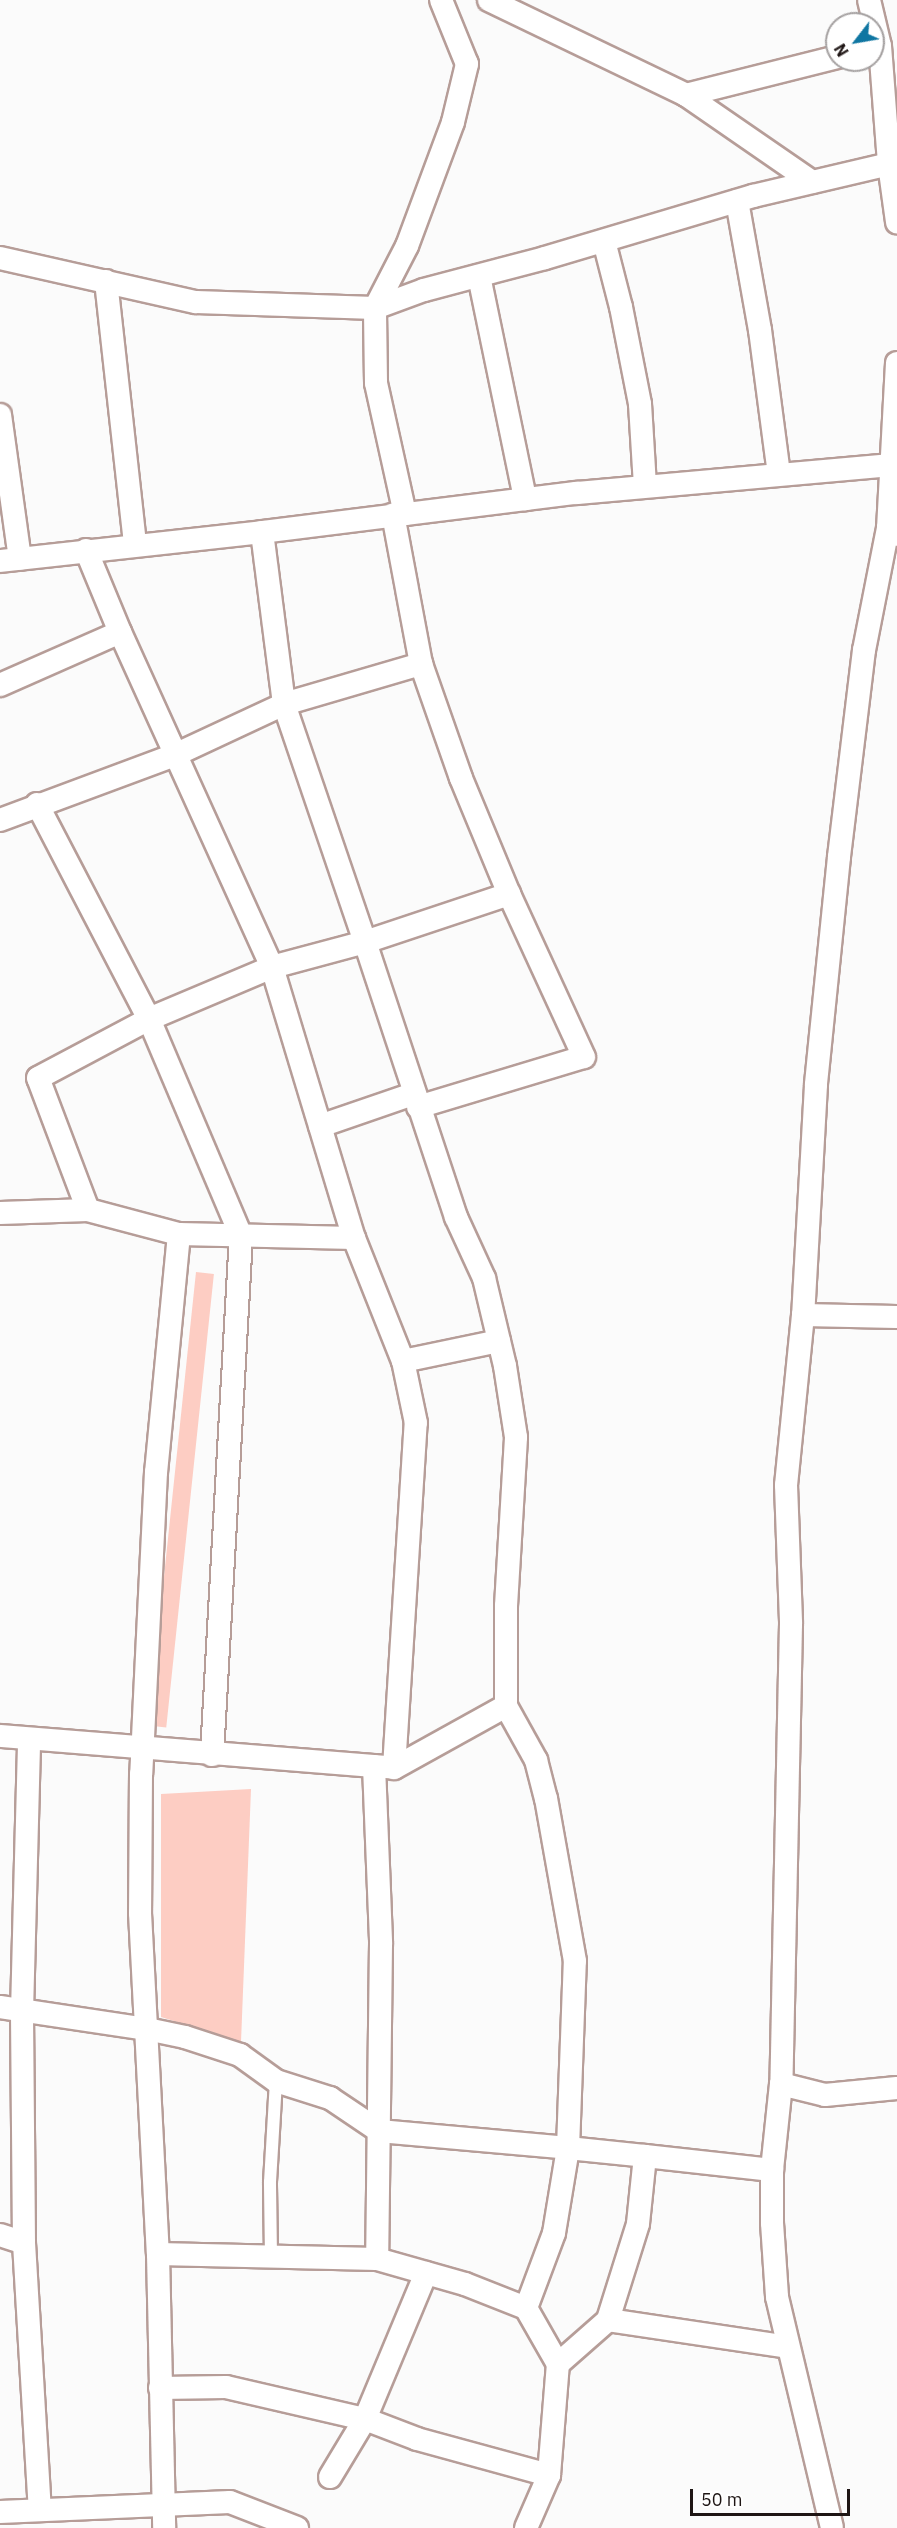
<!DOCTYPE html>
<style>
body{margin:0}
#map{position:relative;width:897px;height:2528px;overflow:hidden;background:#fbfbfb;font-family:"IBM Plex Sans",sans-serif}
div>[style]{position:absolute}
.green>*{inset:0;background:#fdcdc3;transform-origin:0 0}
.roads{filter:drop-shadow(2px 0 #b69d98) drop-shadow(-2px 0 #b69d98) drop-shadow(0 2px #b69d98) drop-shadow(0 -2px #b69d98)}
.service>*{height:12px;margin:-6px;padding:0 6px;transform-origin:6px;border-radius:6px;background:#fff}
.minor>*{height:22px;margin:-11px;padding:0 11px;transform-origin:11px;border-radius:11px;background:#fff}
span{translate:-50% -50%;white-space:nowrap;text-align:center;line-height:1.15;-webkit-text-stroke:4.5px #fff;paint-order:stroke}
.north{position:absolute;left:825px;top:12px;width:60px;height:60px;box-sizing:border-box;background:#fff;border:2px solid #a5a1a1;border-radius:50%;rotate:239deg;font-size:16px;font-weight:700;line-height:24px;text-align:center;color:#1e1514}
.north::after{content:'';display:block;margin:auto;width:21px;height:27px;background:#0f76a2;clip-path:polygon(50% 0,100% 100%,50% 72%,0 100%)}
.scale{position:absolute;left:690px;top:2489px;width:160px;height:27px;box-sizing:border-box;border:3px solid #1e1514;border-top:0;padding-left:8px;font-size:18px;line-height:21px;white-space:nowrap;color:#1e1514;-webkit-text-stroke:4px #fff;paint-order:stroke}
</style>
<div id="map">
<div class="green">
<i style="left:196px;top:1272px;width:18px;height:456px;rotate:6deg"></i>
<i style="clip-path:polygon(251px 1789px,241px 2042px,161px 2017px,161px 1794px)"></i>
</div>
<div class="roads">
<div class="service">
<i style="left:271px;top:2257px;width:75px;rotate:-90.8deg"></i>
<i style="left:270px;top:2182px;width:101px;rotate:-86.6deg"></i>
</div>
<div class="minor">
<i style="left:489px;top:0;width:219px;rotate:25.7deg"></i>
<i style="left:686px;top:95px;width:153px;rotate:34.6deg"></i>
<i style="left:869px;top:0;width:47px;rotate:76.6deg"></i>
<i style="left:880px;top:46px;width:118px;rotate:85.6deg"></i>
<i style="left:686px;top:95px;width:156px;rotate:-14.1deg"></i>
<i style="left:737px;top:201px;width:131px;rotate:79.9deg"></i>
<i style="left:760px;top:330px;width:145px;rotate:82.5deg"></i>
<i style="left:604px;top:241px;width:68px;rotate:75.6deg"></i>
<i style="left:621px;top:307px;width:99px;rotate:78.9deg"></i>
<i style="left:640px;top:404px;width:82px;rotate:86.5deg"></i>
<i style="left:0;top:258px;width:201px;rotate:12.7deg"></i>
<i style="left:196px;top:302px;width:179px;rotate:1.9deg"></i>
<i style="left:375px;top:308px;width:52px;rotate:-20.2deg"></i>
<i style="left:424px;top:290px;width:125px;rotate:-14.8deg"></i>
<i style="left:545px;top:258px;width:217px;rotate:-16.6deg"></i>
<i style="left:753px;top:196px;width:140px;rotate:-13.2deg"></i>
<i style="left:889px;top:164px;width:59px;rotate:82.1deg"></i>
<i style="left:479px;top:276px;width:228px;rotate:78.3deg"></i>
<i style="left:106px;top:281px;width:265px;rotate:83.7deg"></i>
<i style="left:897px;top:363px;width:165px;rotate:93.1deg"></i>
<i style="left:888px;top:528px;width:11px;rotate:38deg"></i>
<i style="left:0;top:415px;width:145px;rotate:82.1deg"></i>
<i style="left:405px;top:514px;width:134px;rotate:-102.5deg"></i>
<i style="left:376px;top:383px;width:75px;rotate:-90.8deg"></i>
<i style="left:375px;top:308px;width:70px;rotate:-62.7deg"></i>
<i style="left:407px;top:246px;width:132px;rotate:-69.6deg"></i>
<i style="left:453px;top:122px;width:60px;rotate:-76.4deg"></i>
<i style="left:467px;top:64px;width:69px;rotate:-112.1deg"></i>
<i style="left:888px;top:528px;width:124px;rotate:101.1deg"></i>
<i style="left:864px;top:650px;width:209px;rotate:96.9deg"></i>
<i style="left:839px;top:857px;width:229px;rotate:95.8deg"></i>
<i style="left:816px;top:1085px;width:230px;rotate:93.2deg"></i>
<i style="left:803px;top:1315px;width:171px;rotate:95.7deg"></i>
<i style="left:786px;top:1485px;width:139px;rotate:87.9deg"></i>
<i style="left:791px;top:1624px;width:460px;rotate:91.2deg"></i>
<i style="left:781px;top:2084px;width:45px;rotate:14deg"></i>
<i style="left:825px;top:2095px;width:72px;rotate:-5.6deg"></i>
<i style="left:86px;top:550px;width:89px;rotate:67.5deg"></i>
<i style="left:120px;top:632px;width:368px;rotate:65.6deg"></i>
<i style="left:272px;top:967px;width:283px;rotate:73.2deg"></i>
<i style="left:354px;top:1238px;width:175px;rotate:-178.7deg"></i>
<i style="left:0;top:561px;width:264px;rotate:-6.3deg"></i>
<i style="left:262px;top:532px;width:317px;rotate:-7.1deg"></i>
<i style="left:577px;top:493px;width:316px;rotate:-5.1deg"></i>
<i style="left:0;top:685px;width:131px;rotate:-23.8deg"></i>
<i style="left:37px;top:804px;width:242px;rotate:62.5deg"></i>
<i style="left:149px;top:1019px;width:236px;rotate:67deg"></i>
<i style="left:241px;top:1236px;width:520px;rotate:93.2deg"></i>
<i style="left:0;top:820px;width:189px;rotate:-20.4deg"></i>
<i style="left:177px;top:754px;width:118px;rotate:-25deg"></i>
<i style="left:284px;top:704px;width:143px;rotate:-16.3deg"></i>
<i style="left:421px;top:664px;width:152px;rotate:-100.6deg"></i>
<i style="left:418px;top:1107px;width:173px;rotate:-16.8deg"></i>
<i style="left:584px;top:1057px;width:179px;rotate:-114.7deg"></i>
<i style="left:509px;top:894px;width:126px;rotate:-112.5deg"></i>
<i style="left:461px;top:778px;width:121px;rotate:-109.3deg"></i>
<i style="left:320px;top:1126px;width:98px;rotate:-19deg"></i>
<i style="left:88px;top:1210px;width:141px;rotate:-110.7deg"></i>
<i style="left:38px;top:1078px;width:126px;rotate:-28deg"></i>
<i style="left:149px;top:1019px;width:134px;rotate:-22.9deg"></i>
<i style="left:272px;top:967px;width:96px;rotate:-15deg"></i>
<i style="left:365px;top:942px;width:251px;rotate:-108.8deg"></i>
<i style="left:284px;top:704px;width:173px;rotate:-97.3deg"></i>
<i style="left:0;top:1213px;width:88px;rotate:-2deg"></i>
<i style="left:88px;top:1210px;width:94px;rotate:14.8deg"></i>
<i style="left:179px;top:1234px;width:239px;rotate:95.5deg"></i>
<i style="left:156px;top:1472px;width:302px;rotate:92.8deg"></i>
<i style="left:141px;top:1774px;width:139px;rotate:90.4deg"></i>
<i style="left:140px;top:1913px;width:341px;rotate:87deg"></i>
<i style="left:158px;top:2254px;width:219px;rotate:1.3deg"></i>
<i style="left:377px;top:2259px;width:91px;rotate:15.9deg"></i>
<i style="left:465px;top:2284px;width:66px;rotate:21.5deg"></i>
<i style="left:526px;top:2308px;width:64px;rotate:60.3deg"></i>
<i style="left:558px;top:2364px;width:67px;rotate:-41.3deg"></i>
<i style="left:608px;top:2320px;width:182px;rotate:8.5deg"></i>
<i style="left:354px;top:1238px;width:132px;rotate:68.3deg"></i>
<i style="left:403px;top:1361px;width:98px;rotate:-11.8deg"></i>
<i style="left:803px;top:1315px;width:94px;rotate:1.2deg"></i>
<i style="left:0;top:1736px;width:395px;rotate:4.6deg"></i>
<i style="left:394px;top:1768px;width:128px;rotate:-29deg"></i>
<i style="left:506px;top:1706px;width:100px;rotate:-90deg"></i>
<i style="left:506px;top:1606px;width:169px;rotate:-86.6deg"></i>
<i style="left:516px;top:1437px;width:72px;rotate:-98.8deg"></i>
<i style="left:505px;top:1366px;width:90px;rotate:-103.4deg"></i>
<i style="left:484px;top:1278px;width:67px;rotate:-114.7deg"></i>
<i style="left:456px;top:1217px;width:290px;rotate:-108.3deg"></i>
<i style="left:365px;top:942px;width:152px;rotate:-18.4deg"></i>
<i style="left:374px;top:1766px;width:178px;rotate:87.7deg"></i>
<i style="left:381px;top:1944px;width:315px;rotate:90.7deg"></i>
<i style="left:394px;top:1768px;width:346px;rotate:-86.4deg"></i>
<i style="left:416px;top:1423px;width:63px;rotate:-101.8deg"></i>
<i style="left:0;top:2007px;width:149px;rotate:8.5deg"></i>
<i style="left:147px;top:2029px;width:39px;rotate:12deg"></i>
<i style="left:185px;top:2037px;width:58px;rotate:18.1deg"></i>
<i style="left:240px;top:2055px;width:44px;rotate:35.8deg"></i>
<i style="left:276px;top:2081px;width:57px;rotate:17.5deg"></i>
<i style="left:330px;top:2098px;width:59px;rotate:34deg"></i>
<i style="left:379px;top:2131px;width:190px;rotate:5.1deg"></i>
<i style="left:568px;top:2148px;width:187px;rotate:-87.9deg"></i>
<i style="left:575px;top:1961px;width:165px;rotate:-100.1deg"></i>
<i style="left:546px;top:1799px;width:40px;rotate:-104.4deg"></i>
<i style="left:536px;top:1760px;width:62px;rotate:-119.1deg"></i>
<i style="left:781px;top:2084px;width:86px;rotate:96deg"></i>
<i style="left:772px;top:2170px;width:53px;rotate:90deg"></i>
<i style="left:772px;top:2223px;width:74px;rotate:86.1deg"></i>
<i style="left:777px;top:2297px;width:237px;rotate:76.6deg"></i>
<i style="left:645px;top:2156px;width:128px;rotate:6.3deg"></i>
<i style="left:0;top:2235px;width:25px;rotate:18deg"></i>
<i style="left:24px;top:2243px;width:267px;rotate:86.6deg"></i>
<i style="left:24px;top:2243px;width:231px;rotate:-90.5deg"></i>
<i style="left:22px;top:2012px;width:273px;rotate:-88.5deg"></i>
<i style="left:158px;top:2254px;width:274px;rotate:88.7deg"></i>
<i style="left:526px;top:2308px;width:80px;rotate:-69.5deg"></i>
<i style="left:554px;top:2233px;width:86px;rotate:-80.6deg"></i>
<i style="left:568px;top:2148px;width:77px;rotate:5.9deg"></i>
<i style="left:645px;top:2156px;width:68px;rotate:95.9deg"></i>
<i style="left:638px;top:2224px;width:101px;rotate:107.4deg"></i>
<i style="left:160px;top:2388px;width:66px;rotate:-0.9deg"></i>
<i style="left:226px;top:2387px;width:143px;rotate:13deg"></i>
<i style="left:365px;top:2419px;width:56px;rotate:21deg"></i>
<i style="left:417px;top:2439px;width:137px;rotate:15.3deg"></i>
<i style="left:330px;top:2477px;width:68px;rotate:-58.9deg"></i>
<i style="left:365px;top:2419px;width:158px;rotate:-67.3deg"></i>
<i style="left:0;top:2512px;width:230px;rotate:-2.5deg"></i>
<i style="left:230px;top:2502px;width:72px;rotate:21.2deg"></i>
<i style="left:526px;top:2528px;width:58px;rotate:-66.5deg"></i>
<i style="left:549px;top:2475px;width:111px;rotate:-85.4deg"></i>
</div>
</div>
<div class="north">N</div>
<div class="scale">50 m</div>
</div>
